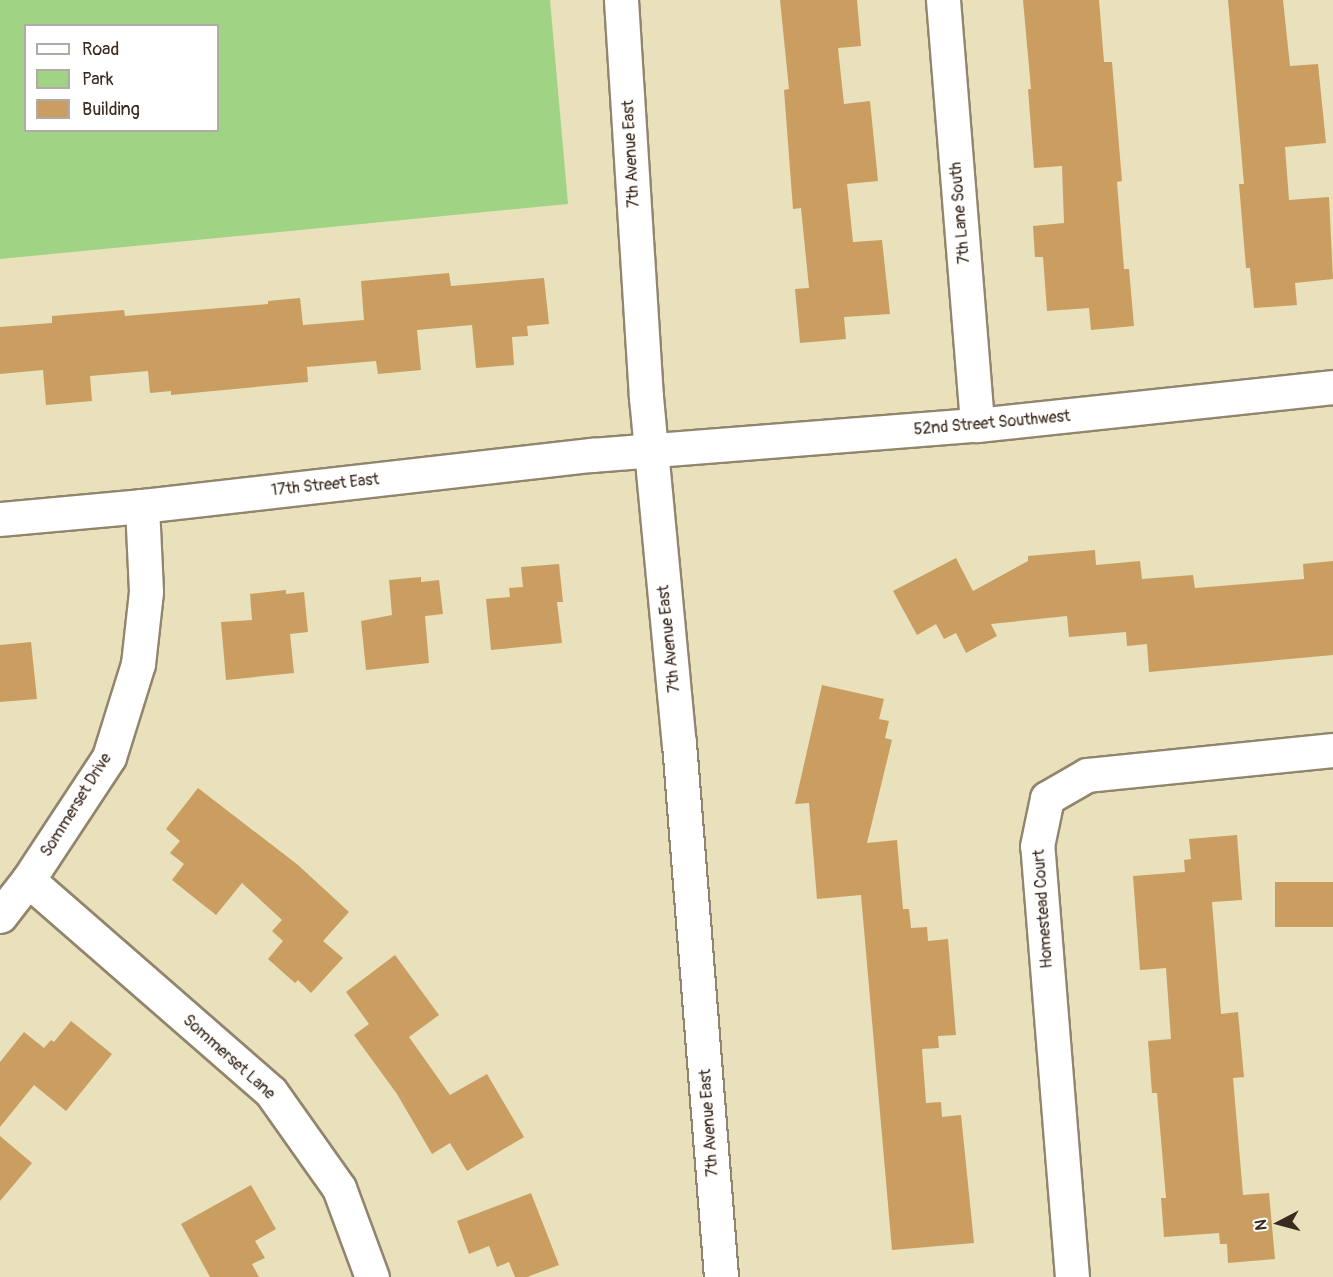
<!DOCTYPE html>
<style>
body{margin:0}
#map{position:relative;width:1333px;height:1277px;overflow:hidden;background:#e9e0bc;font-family:Pangolin,sans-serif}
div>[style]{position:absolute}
.green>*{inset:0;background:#a0d484}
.building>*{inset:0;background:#ca9e60;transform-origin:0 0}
.roads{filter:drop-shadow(2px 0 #92856d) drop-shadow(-2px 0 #92856d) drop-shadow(0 2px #92856d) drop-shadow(0 -2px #92856d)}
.minor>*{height:33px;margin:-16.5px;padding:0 16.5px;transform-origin:16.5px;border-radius:16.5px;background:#fff}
span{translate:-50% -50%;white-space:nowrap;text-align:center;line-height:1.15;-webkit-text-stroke:5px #fff;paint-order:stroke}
.street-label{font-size:16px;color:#3b2a1e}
.legend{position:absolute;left:24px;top:24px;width:195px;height:108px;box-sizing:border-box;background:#fff;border:2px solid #b1aaa5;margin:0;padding:8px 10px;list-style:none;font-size:18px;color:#3b2a1e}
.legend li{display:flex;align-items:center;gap:12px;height:30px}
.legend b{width:30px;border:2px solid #b1aaa5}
.north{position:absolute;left:1249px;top:1193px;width:60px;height:60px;-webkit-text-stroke:4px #fff;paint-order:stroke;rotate:264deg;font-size:16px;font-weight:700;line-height:24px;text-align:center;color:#3b2a1e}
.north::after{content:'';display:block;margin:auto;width:21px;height:27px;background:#3b2a1e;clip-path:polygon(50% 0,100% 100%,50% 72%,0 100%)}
</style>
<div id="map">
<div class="green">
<i style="clip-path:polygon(evenodd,0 0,550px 0,568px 204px,0 259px,0 0,26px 26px,218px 26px,218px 130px,26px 130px,26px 26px)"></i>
</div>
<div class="building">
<i style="clip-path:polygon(780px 0,857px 0,861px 46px,838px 48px,844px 104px,870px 101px,878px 181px,847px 184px,853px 242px,882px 240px,890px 314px,844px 317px,846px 339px,800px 343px,795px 289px,809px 288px,801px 208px,793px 209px,784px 90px,789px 89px)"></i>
<i style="clip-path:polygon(1023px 0,1099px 0,1104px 62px,1112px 62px,1122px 181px,1117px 182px,1124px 269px,1129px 269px,1134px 326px,1091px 330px,1089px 308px,1047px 311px,1043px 257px,1035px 257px,1033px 226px,1064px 223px,1062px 166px,1034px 168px,1028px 89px,1031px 89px)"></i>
<i style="clip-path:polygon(1228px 0,1283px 0,1290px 66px,1318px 64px,1326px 143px,1285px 147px,1289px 200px,1329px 197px,1333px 279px,1295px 283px,1297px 305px,1254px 308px,1250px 268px,1246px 268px,1239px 184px,1244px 184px)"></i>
<i style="clip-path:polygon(449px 273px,451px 286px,544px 278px,549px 324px,527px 326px,528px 336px,512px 337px,514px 365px,476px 368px,472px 325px,417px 330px,421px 370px,378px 374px,376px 361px,307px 367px,308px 382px,171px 395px,171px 391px,150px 393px,148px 371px,90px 376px,92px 401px,46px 405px,43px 370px,0 374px,0 327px,52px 323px,52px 316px,124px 310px,125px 316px,268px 304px,268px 301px,300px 298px,303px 325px,364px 320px,361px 281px)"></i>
<i style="clip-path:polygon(1095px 550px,1096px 565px,1140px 561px,1142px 579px,1193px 575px,1195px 588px,1304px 579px,1303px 564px,1333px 561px,1333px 655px,1149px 672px,1147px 644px,1127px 646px,1126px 632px,1069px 637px,1067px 616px,991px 624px,997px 636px,966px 653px,956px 633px,944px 639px,936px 624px,917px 635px,893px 591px,956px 558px,973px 591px,1028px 561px,1028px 556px)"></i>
<i style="clip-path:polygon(559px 564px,563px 602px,557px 602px,562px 643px,491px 650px,486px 599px,510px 597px,509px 588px,523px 587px,521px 567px)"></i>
<i style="clip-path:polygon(421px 577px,421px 582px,439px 580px,443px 614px,425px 616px,429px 663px,366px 670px,361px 621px,392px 615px,389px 580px)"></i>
<i style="clip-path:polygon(286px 590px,286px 594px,304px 592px,308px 632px,290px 634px,294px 673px,226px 680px,221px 622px,252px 620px,250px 594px)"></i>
<i style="clip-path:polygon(31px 642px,37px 699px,0 702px,0 645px)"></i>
<i style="clip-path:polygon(822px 685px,884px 699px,879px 719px,889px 721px,885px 738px,892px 740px,867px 843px,897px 840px,903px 909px,909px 909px,911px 928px,927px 927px,928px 941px,948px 939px,956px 1035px,938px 1036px,939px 1048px,922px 1049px,926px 1103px,941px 1102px,942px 1117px,961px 1115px,974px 1243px,892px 1250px,861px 895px,817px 899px,809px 803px,795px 804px)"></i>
<i style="clip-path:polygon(198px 788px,298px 865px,349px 912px,323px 941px,343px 958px,311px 993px,298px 980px,295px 983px,268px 959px,283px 941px,272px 931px,282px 920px,242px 883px,216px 915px,172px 880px,184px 864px,170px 853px,180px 841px,166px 829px)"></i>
<i style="clip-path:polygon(1237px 835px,1242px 900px,1212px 902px,1221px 1014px,1238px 1012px,1244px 1077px,1233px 1078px,1243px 1195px,1269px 1193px,1275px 1259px,1228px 1263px,1227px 1244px,1220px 1244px,1219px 1233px,1164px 1237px,1161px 1198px,1166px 1198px,1157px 1093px,1152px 1093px,1148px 1041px,1171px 1039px,1166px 968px,1140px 970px,1133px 876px,1185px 872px,1184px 860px,1191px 859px,1189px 839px)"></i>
<i style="left:1333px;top:882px;width:45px;height:58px;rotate:90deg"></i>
<i style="clip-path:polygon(395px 955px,439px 1015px,409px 1037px,450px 1095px,487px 1074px,524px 1137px,467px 1171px,450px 1143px,432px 1154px,397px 1094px,354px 1035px,369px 1024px,346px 992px)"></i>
<i style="clip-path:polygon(71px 1021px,112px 1054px,66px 1111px,34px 1085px,0 1127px,0 1062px,24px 1032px,44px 1048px,51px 1040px,54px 1042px)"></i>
<i style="clip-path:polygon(0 1136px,32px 1163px,0 1201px)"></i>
<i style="clip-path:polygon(251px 1185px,276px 1229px,255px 1241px,265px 1258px,252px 1264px,259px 1277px,210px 1277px,181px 1224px)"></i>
<i style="clip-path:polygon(531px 1193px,559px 1265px,527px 1277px,515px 1277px,509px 1262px,497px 1267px,489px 1246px,469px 1254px,457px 1221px)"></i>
</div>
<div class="roads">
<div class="minor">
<i style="left:621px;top:0;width:398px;rotate:86.4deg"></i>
<i style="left:646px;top:397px;width:348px;rotate:84.6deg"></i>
<i style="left:679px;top:743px;width:536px;rotate:85.5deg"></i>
<i style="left:943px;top:0;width:426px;rotate:85.4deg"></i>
<i style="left:0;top:519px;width:143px;rotate:-5.2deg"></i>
<i style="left:142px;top:506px;width:453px;rotate:-6.5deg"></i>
<i style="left:592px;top:455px;width:386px;rotate:-4.5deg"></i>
<i style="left:977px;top:425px;width:358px;rotate:-6.1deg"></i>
<i style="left:28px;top:880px;width:322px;rotate:41.1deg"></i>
<i style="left:271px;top:1092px;width:118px;rotate:54.7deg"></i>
<i style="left:339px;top:1188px;width:95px;rotate:69.7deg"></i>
<i style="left:0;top:916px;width:46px;rotate:-52.1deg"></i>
<i style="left:28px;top:880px;width:147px;rotate:-56.6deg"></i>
<i style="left:109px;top:757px;width:97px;rotate:-72.7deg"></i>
<i style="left:138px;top:664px;width:73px;rotate:-83.7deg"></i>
<i style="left:146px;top:591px;width:85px;rotate:-92.7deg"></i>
<i style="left:1072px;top:1277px;width:432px;rotate:-94.6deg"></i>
<i style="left:1037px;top:846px;width:49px;rotate:-78.2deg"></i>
<i style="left:1047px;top:798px;width:46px;rotate:-29.9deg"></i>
<i style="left:1087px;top:775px;width:247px;rotate:-5.8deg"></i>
</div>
</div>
<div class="street-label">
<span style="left:631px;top:154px;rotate:-93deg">7th Avenue East</span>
<span style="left:960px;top:213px;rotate:-95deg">7th Lane South</span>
<span style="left:992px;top:423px;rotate:-5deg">52nd Street Southwest</span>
<span style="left:325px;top:485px;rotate:-6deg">17th Street East</span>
<span style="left:669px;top:639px;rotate:-96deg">7th Avenue East</span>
<span style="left:76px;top:805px;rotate:-58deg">Sommerset Drive</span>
<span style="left:1043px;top:909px;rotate:-94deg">Homestead Court</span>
<span style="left:229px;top:1057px;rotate:42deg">Sommerset Lane</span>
<span style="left:709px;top:1123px;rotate:-94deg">7th Avenue East</span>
</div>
<ul class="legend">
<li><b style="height:8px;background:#fff"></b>Road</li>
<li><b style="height:16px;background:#a0d484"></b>Park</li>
<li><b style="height:16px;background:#ca9e60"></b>Building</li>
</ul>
<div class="north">N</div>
</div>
